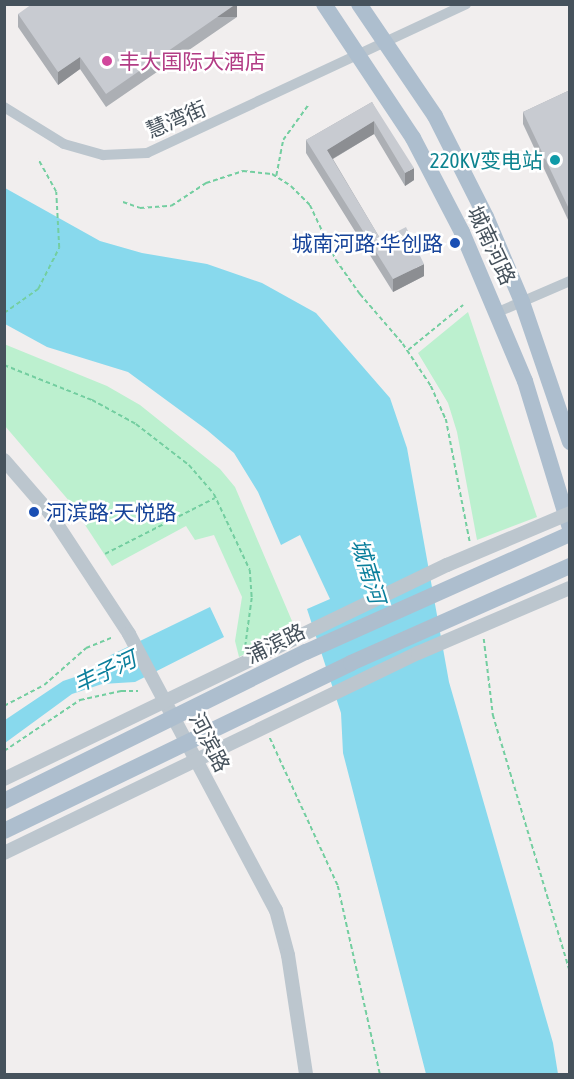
<!DOCTYPE html>
<meta charset="utf-8">
<style>
body{margin:0}
#map{position:relative;width:574px;height:1079px;overflow:hidden;background:#f1eeee;font-family:"Asap Condensed","Noto Sans SC",sans-serif}
div>[style]{position:absolute}
.green>*{inset:0;background:#bcf0cf}
.water>*{inset:0;background:#88d9ed}
.path>*{height:1.5px;margin-top:-0.75px;transform-origin:0;background:repeating-linear-gradient(90deg,#73cea0 0 4.5px,transparent 0 7.5px)}
.minor>*{height:10px;margin:-5px;padding:0 5px;transform-origin:5px;border-radius:5px;background:#bcc6ce}
.tertiary>*{height:14px;margin:-7px;padding:0 7px;transform-origin:7px;border-radius:7px;background:#bcc6ce}
.primary>*{height:16px;margin:-8px;padding:0 8px;transform-origin:8px;border-radius:8px;background:#adbece}
.tertiary-bridge>*{height:14px;margin:-7px;padding:0 7px;transform-origin:7px;border-radius:7px;background:#bcc6ce}
.primary-bridge>*{height:16px;margin:-8px;padding:0 8px;transform-origin:8px;border-radius:8px;background:#adbece}
.wall>*{inset:0;background:#acafb4}
.shaded-wall>*{inset:0;background:#8c8e92;transform-origin:0 0}
.building>*{inset:0;background:#c8cbd1}
.dots>*{width:16px;height:16px;translate:-50% -50%;box-sizing:border-box;border:3px solid #fff;border-radius:50%}
span{translate:-50% -50%;white-space:nowrap;text-align:center;line-height:1.15;-webkit-text-stroke:5px #fff;paint-order:stroke}
.hotel-label{font-size:21px;color:#b23c85}
.left{translate:0 -50%;text-align:left}
.street-label{font-size:21px;color:#46525c}
.culture-label{font-size:21px;color:#0d838f}
.right{translate:-100% -50%;text-align:right}
.transit-label{font-size:21px;color:#164399}
.water-label{font-size:22px;color:#0b7f9c;font-style:italic}
.frame{position:absolute;inset:0;border:6px solid #46525c;pointer-events:none}
</style>
<div id="map">
<div class="green">
<i style="clip-path:polygon(468px 312px,537px 517px,477px 540px,457px 432px,448px 403px,418px 353px)"></i>
<i style="clip-path:polygon(4px 344px,107px 386px,140px 405px,220px 469px,235px 487px,295px 628px,239px 657px,235px 641px,242px 597px,214px 535px,195px 540px,186px 526px,112px 566px,70px 502px,5px 426px)"></i>
</div>
<div class="water">
<i style="clip-path:polygon(5px 188px,100px 241px,142px 253px,207px 264px,262px 283px,316px 313px,390px 398px,407px 448px,449px 682px,553px 1043px,558px 1074px,426px 1074px,343px 753px,341px 713px,307px 609px,330px 599px,300px 535px,281px 545px,258px 492px,234px 453px,207px 430px,128px 372px,47px 347px,5px 324px)"></i>
<i style="clip-path:polygon(210px 607px,224px 637px,135px 682px,102px 684px,72px 694px,5px 743px,5px 720px,63px 681px,87px 673px,111px 655px)"></i>
</div>
<div class="path">
<i style="left:276px;top:176px;width:37px;rotate:-79deg"></i>
<i style="left:283px;top:140px;width:44px;rotate:-54.2deg"></i>
<i style="left:123px;top:202px;width:18px;rotate:19deg"></i>
<i style="left:140px;top:208px;width:31px;rotate:-4deg"></i>
<i style="left:171px;top:206px;width:42px;rotate:-33.3deg"></i>
<i style="left:206px;top:183px;width:39px;rotate:-18deg"></i>
<i style="left:243px;top:171px;width:29px;rotate:6deg"></i>
<i style="left:272px;top:174px;width:22px;rotate:32deg"></i>
<i style="left:291px;top:186px;width:27px;rotate:45deg"></i>
<i style="left:310px;top:205px;width:61px;rotate:64.7deg"></i>
<i style="left:336px;top:260px;width:42px;rotate:54.8deg"></i>
<i style="left:360px;top:294px;width:66px;rotate:49.3deg"></i>
<i style="left:403px;top:344px;width:50px;rotate:56.3deg"></i>
<i style="left:431px;top:386px;width:36px;rotate:66deg"></i>
<i style="left:446px;top:419px;width:125px;rotate:79deg"></i>
<i style="left:4px;top:313px;width:42px;rotate:-35.2deg"></i>
<i style="left:38px;top:289px;width:46px;rotate:-62.9deg"></i>
<i style="left:59px;top:248px;width:56px;rotate:-93.1deg"></i>
<i style="left:56px;top:192px;width:37px;rotate:-119deg"></i>
<i style="left:408px;top:350px;width:71px;rotate:-39.3deg"></i>
<i style="left:4px;top:365px;width:95px;rotate:21.7deg"></i>
<i style="left:92px;top:400px;width:50px;rotate:28.6deg"></i>
<i style="left:136px;top:424px;width:67px;rotate:37.7deg"></i>
<i style="left:189px;top:465px;width:38px;rotate:49deg"></i>
<i style="left:214px;top:494px;width:84px;rotate:64.7deg"></i>
<i style="left:250px;top:570px;width:28px;rotate:86deg"></i>
<i style="left:252px;top:598px;width:52px;rotate:97.7deg"></i>
<i style="left:105px;top:554px;width:123px;rotate:-27deg"></i>
<i style="left:484px;top:639px;width:77px;rotate:83.2deg"></i>
<i style="left:493px;top:715px;width:267px;rotate:73.3deg"></i>
<i style="left:4px;top:706px;width:45px;rotate:-27.7deg"></i>
<i style="left:44px;top:685px;width:56px;rotate:-41.4deg"></i>
<i style="left:86px;top:648px;width:27px;rotate:-22deg"></i>
<i style="left:270px;top:738px;width:163px;rotate:65.3deg"></i>
<i style="left:338px;top:886px;width:193px;rotate:77.4deg"></i>
<i style="left:4px;top:751px;width:92px;rotate:-33.9deg"></i>
<i style="left:80px;top:700px;width:42px;rotate:-12.4deg"></i>
<i style="left:121px;top:691px;width:17px"></i>
</div>
<div class="minor">
<i style="left:4px;top:107px;width:70px;rotate:31.7deg"></i>
<i style="left:64px;top:144px;width:41px;rotate:15.8deg"></i>
<i style="left:103px;top:155px;width:44px;rotate:-2.6deg"></i>
<i style="left:147px;top:153px;width:352px;rotate:-25deg"></i>
<i style="left:498px;top:312px;width:78px;rotate:-23.3deg"></i>
</div>
<div class="tertiary">
<i style="left:4px;top:460px;width:69px;rotate:49.1deg"></i>
<i style="left:49px;top:512px;width:146px;rotate:56.7deg"></i>
<i style="left:129px;top:634px;width:313px;rotate:62deg"></i>
<i style="left:276px;top:910px;width:47px;rotate:75.1deg"></i>
<i style="left:288px;top:955px;width:120px;rotate:81.4deg"></i>
</div>
<div class="primary">
<i style="left:324px;top:4px;width:161px;rotate:56.4deg"></i>
<i style="left:413px;top:138px;width:106px;rotate:62.5deg"></i>
<i style="left:462px;top:232px;width:162px;rotate:67.1deg"></i>
<i style="left:525px;top:381px;width:154px;rotate:73deg"></i>
<i style="left:359px;top:4px;width:135px;rotate:55.8deg"></i>
<i style="left:435px;top:116px;width:113px;rotate:63.2deg"></i>
<i style="left:486px;top:217px;width:92px;rotate:67deg"></i>
<i style="left:522px;top:302px;width:148px;rotate:71.1deg"></i>
</div>
<div class="tertiary-bridge">
<i style="left:4px;top:779px;width:492px;rotate:-25.8deg"></i>
<i style="left:447px;top:565px;width:134px;rotate:-22.9deg"></i>
<i style="left:4px;top:853px;width:460px;rotate:-25.8deg"></i>
<i style="left:418px;top:653px;width:165px;rotate:-23.2deg"></i>
</div>
<div class="primary-bridge">
<i style="left:4px;top:801px;width:337px;rotate:-26.3deg"></i>
<i style="left:306px;top:652px;width:289px;rotate:-24.1deg"></i>
<i style="left:4px;top:831px;width:386px;rotate:-25.8deg"></i>
<i style="left:351px;top:663px;width:240px;rotate:-23.9deg"></i>
</div>
<div class="wall">
<i style="clip-path:polygon(18px 14px,237px 17px,106px 107px,80px 69px,58px 85px,18px 27px)"></i>
<i style="clip-path:polygon(570px 90px,570px 224px,523px 124px,523px 112px)"></i>
<i style="clip-path:polygon(372px 102px,414px 180px,405px 186px,374px 134px,333px 159px,381px 240px,424px 276px,393px 292px,306px 153px,306px 140px)"></i>
</div>
<div class="shaded-wall">
<i style="left:237px;top:4px;width:13px;height:159px;rotate:90deg"></i>
<i style="clip-path:polygon(80px 57px,80px 69px,58px 85px,58px 72px)"></i>
<i style="clip-path:polygon(374px 121px,374px 134px,327px 162px,327px 150px)"></i>
<i style="clip-path:polygon(414px 168px,414px 180px,405px 186px,405px 173px)"></i>
<i style="clip-path:polygon(424px 264px,424px 276px,393px 292px,393px 279px)"></i>
</div>
<div class="building">
<i style="clip-path:polygon(32px 4px,236px 4px,106px 94px,80px 57px,58px 72px,18px 14px)"></i>
<i style="clip-path:polygon(570px 90px,570px 211px,523px 112px)"></i>
<i style="clip-path:polygon(372px 102px,414px 168px,405px 173px,374px 121px,327px 150px,381px 240px,406px 227px,424px 264px,393px 279px,306px 140px)"></i>
</div>
<div class="dots">
<i style="left:107px;top:61px;background:#d1479c"></i>
<i style="left:555px;top:160px;background:#0f9aa8"></i>
<i style="left:455px;top:243px;background:#1a4fb4"></i>
<i style="left:34px;top:512px;background:#1a4fb4"></i>
</div>
<div class="hotel-label">
<span class="left" style="left:119px;top:61px">丰大国际大酒店</span>
</div>
<div class="street-label">
<span style="left:176px;top:119px;rotate:-23deg">慧湾街</span>
<span style="left:492px;top:245px;rotate:65deg">城南河路</span>
<span style="left:275px;top:643px;rotate:-26deg">浦滨路</span>
<span style="left:210px;top:742px;rotate:63deg">河滨路</span>
</div>
<div class="culture-label">
<span class="right" style="left:543px;top:160px">220KV变电站</span>
</div>
<div class="transit-label">
<span class="right" style="left:443px;top:243px">城南河路·华创路</span>
<span class="left" style="left:46px;top:512px">河滨路·天悦路</span>
</div>
<div class="water-label">
<span style="left:368px;top:571px;rotate:73deg">城南河</span>
<span style="left:105px;top:672px;rotate:-25deg">丰子河</span>
</div>
<div class="frame"></div>
</div>
